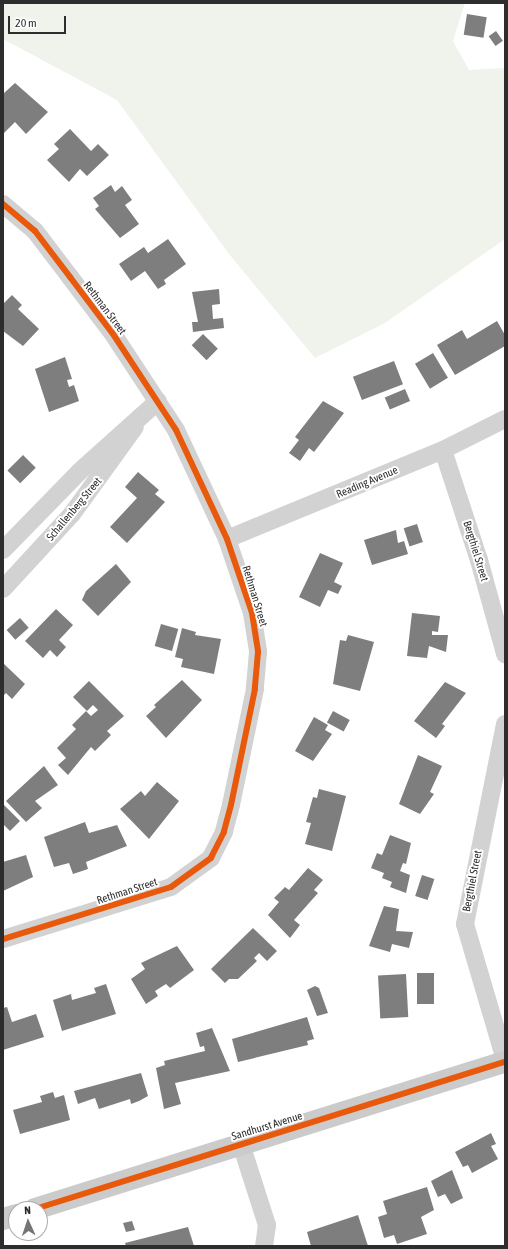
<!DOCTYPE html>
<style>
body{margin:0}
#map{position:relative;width:508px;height:1249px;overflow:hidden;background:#fff;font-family:"Asap Condensed",sans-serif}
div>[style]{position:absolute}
.green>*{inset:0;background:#f0f3ec}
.building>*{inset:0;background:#7e7e7e;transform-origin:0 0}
.street>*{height:18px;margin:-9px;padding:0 9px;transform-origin:9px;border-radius:9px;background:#d2d2d2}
.secondary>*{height:22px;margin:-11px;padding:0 11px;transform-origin:11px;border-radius:11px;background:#cbcbcb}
.cycleway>*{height:6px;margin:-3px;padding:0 3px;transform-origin:3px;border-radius:3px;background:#e8590c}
span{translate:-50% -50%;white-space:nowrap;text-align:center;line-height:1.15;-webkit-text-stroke:4px #fff;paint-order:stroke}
.street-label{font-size:11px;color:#2d2d2d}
.frame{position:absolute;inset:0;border:4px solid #2d2d2d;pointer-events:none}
.north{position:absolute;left:8px;top:1201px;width:40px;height:40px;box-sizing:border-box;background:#fff;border:1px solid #ababab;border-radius:50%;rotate:357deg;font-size:11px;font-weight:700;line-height:16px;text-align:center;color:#2d2d2d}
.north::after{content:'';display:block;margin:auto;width:14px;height:18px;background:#767676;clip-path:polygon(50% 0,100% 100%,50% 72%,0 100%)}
.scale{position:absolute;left:8px;top:16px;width:58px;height:18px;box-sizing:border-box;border:2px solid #2d2d2d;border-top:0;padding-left:5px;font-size:12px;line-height:14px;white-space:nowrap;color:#2d2d2d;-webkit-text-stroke:3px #fff;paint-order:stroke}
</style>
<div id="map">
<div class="green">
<i style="clip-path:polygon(3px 3px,465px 3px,453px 41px,469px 70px,505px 68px,505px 239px,385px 323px,315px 358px,229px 254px,117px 100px,3px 39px)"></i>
</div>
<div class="building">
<i style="left:467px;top:14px;width:20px;height:21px;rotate:9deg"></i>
<i style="left:496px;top:31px;width:12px;height:9px;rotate:55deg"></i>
<i style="clip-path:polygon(15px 83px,48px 112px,26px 134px,15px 122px,3px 134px,3px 94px)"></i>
<i style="clip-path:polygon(70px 129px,91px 151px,98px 144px,109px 155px,87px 176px,80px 169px,69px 182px,47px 160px,59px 149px,54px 144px)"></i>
<i style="clip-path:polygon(111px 185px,115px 192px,122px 186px,132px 200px,125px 205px,139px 224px,120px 238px,95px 209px,99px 206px,93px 198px)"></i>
<i style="clip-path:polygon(168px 239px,186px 264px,164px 280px,166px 284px,158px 289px,145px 271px,131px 281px,119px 264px,144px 247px,148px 253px)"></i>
<i style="clip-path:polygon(219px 289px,220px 304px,212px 305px,213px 319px,223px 318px,224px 328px,193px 332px,192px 322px,198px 322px,192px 292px)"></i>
<i style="clip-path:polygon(12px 295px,22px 305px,18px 309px,39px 329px,23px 346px,3px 331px,3px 304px)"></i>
<i style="clip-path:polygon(497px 321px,505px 335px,505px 346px,455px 375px,437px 345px,462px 330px,467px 339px)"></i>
<i style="left:203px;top:334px;width:21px;height:16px;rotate:45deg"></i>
<i style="left:433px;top:353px;width:29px;height:21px;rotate:59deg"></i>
<i style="clip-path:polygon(65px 357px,72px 379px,67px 380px,69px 387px,74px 385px,79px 401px,49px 412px,35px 369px)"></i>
<i style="left:394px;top:361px;width:25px;height:44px;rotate:69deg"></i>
<i style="left:405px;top:389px;width:13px;height:22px;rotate:67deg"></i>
<i style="clip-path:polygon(323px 401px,344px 413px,314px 452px,309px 448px,300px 461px,289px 453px,299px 440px,295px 437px)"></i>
<i style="left:23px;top:455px;width:18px;height:22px;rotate:45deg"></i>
<i style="clip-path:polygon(138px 472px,159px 490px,155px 494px,165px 502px,127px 543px,110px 527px,137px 498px,125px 487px)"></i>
<i style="left:417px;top:524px;width:19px;height:14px;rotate:72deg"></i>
<i style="clip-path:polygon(396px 530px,398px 543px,404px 541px,408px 554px,372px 565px,364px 540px)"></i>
<i style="clip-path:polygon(320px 553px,343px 563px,334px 582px,342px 586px,338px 594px,328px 590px,320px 607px,299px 597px)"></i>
<i style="clip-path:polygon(116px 564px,131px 582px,98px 616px,82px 600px,86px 591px)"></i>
<i style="clip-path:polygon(56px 609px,73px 625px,59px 640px,66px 647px,57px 657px,50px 650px,43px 658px,25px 641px)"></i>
<i style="clip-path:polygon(412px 613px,440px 616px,438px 632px,432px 631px,432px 635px,448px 635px,446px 652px,429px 646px,427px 658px,407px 656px)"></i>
<i style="left:20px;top:618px;width:13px;height:18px;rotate:48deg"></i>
<i style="left:161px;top:624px;width:18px;height:23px;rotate:16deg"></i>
<i style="clip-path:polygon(182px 628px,196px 632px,195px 635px,221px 639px,214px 674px,181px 667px,183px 659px,175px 657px)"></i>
<i style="clip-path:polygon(348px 635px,374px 642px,360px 691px,333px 684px,340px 640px,346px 641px)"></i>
<i style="clip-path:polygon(3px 663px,25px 684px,12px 699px,6px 693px,3px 696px)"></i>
<i style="clip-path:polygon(182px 680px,202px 700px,166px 738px,146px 716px,156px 707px,154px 705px)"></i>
<i style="clip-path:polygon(89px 681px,124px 716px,107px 731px,111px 735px,95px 751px,91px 747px,68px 775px,58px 765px,66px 758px,57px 748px,76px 729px,72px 725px,86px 711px,91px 716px,98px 710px,93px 705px,87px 711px,73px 697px)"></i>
<i style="clip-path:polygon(445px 682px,466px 693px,442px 724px,445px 726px,436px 738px,414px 721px)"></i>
<i style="left:333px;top:711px;width:19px;height:13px;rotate:28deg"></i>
<i style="clip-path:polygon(314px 717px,328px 725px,325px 730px,332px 734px,313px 761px,295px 751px)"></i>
<i style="clip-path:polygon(418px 755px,442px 766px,430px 792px,434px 794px,420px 814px,399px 804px)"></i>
<i style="clip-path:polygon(44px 766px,58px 785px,35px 801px,42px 808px,26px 822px,6px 801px)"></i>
<i style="clip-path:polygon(157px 782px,179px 801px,149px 839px,120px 809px,141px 791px,145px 796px)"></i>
<i style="clip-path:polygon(319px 789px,346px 796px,332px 851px,305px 844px,311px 823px,306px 822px,313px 797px,317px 798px)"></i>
<i style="clip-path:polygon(3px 804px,20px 821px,10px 831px,3px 824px)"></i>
<i style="clip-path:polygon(85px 822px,89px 833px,117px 825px,127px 846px,86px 862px,88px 869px,73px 874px,69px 863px,54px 867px,44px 837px)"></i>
<i style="clip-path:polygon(390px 835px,411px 843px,406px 864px,403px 863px,400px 871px,410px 875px,406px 893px,390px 887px,392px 882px,382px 878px,384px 873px,371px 868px,377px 853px,382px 855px)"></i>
<i style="clip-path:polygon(26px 855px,33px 877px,3px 891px,3px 862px)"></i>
<i style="clip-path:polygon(308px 868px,323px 880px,314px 890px,318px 893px,294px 920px,300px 925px,290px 938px,268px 915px,279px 902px,274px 898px,285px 887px,289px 890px)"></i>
<i style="left:422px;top:875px;width:13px;height:22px;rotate:18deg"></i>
<i style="clip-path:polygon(384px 906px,399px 909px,396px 931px,413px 932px,409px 948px,392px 944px,390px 952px,369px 946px)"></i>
<i style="clip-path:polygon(253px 928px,277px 951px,267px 961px,259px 953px,254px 958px,257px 961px,238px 979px,229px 979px,225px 983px,211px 969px)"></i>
<i style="clip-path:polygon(177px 946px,194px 970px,170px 988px,166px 984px,155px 991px,158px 996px,146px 1004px,131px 979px,145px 969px,141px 963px)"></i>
<i style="left:417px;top:973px;width:17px;height:31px"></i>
<i style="left:406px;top:974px;width:43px;height:28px;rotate:87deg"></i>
<i style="clip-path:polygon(106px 984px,116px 1014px,62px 1031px,53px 1000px,71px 994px,72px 1000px,96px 993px,94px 988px)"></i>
<i style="clip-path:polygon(315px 986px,319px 988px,328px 1013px,317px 1016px,307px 990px)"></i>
<i style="clip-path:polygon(7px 1007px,12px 1022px,36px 1014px,44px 1037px,3px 1050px,3px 1008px)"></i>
<i style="clip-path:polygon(307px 1017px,314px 1039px,307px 1041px,308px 1045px,238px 1062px,232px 1039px)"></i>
<i style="clip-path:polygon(212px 1028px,230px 1071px,175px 1083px,181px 1104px,164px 1109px,156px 1068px,165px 1065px,164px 1061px,205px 1051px,204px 1046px,200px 1047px,196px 1033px)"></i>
<i style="clip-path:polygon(141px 1073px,148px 1096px,139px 1101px,131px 1104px,130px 1099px,99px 1109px,95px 1098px,78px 1104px,74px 1091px)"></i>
<i style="clip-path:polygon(53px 1092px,55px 1098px,64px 1095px,70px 1120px,20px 1134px,13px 1110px,42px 1102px,40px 1096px)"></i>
<i style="clip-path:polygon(491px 1133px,496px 1144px,491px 1146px,498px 1159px,472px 1173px,468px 1165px,463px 1167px,455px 1152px)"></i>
<i style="clip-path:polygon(452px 1170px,463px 1198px,451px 1204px,445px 1194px,438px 1197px,431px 1181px)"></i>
<i style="clip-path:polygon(427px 1187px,434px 1210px,421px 1217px,427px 1234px,397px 1244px,394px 1235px,384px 1238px,378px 1217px,387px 1214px,383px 1201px)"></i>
<i style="clip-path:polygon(358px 1215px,368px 1246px,311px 1246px,307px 1232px)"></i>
<i style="clip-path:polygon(132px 1221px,135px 1230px,126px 1232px,123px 1223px)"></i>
<i style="clip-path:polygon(188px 1227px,194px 1246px,126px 1246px,125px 1243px)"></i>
</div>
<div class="street">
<i style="left:3px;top:204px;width:42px;rotate:40.2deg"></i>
<i style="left:35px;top:231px;width:58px;rotate:52.7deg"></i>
<i style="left:70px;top:277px;width:71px;rotate:53deg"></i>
<i style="left:113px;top:334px;width:115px;rotate:56.7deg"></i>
<i style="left:176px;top:430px;width:120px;rotate:64.9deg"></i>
<i style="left:227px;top:539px;width:78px;rotate:71.3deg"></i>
<i style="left:252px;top:613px;width:39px;rotate:81deg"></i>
<i style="left:258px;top:652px;width:37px;rotate:95deg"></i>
<i style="left:255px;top:689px;width:118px;rotate:101.7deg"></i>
<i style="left:231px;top:805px;width:28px;rotate:105deg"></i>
<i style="left:224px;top:832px;width:29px;rotate:117deg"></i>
<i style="left:211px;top:858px;width:49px;rotate:144.1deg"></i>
<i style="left:171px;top:887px;width:176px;rotate:162.8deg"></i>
<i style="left:443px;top:450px;width:116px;rotate:71.9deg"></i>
<i style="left:479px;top:560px;width:98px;rotate:74.5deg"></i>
<i style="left:227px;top:539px;width:234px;rotate:-22.4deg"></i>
<i style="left:443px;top:450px;width:69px;rotate:-26.6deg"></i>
<i style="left:3px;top:550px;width:109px;rotate:-45.7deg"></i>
<i style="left:79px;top:472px;width:106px;rotate:-41.9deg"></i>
<i style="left:3px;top:589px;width:102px;rotate:-47.4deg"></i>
<i style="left:72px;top:514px;width:107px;rotate:-54.1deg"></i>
<i style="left:505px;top:724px;width:204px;rotate:101.3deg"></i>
<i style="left:465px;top:924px;width:142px;rotate:73.6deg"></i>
<i style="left:241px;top:1144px;width:85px;rotate:72.2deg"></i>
<i style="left:267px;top:1225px;width:21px;rotate:98deg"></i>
</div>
<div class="secondary">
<i style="left:35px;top:1209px;width:492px;rotate:-17.4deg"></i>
<i style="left:3px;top:1219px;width:14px;rotate:-17deg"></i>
</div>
<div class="cycleway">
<i style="left:3px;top:204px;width:42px;rotate:40.2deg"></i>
<i style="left:35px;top:231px;width:58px;rotate:52.7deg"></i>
<i style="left:70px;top:277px;width:71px;rotate:53deg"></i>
<i style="left:113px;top:334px;width:115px;rotate:56.7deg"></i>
<i style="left:176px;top:430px;width:120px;rotate:64.9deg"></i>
<i style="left:227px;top:539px;width:78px;rotate:71.3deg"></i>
<i style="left:252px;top:613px;width:39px;rotate:81deg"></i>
<i style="left:258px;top:652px;width:37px;rotate:95deg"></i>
<i style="left:255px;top:689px;width:118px;rotate:101.7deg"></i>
<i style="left:231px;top:805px;width:28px;rotate:105deg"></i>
<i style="left:224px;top:832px;width:29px;rotate:117deg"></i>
<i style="left:211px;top:858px;width:49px;rotate:144.1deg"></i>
<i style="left:171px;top:887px;width:176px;rotate:162.8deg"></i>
<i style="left:35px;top:1209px;width:492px;rotate:-17.4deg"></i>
</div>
<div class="street-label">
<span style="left:105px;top:308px;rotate:53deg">Rethman Street</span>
<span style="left:367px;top:482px;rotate:-23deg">Reading Avenue</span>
<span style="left:74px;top:509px;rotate:-50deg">Schallenberg Street</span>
<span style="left:476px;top:551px;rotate:73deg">Bergthiel Street</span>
<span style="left:255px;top:596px;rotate:73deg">Rethman Street</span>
<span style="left:472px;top:881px;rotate:-79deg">Bergthiel Street</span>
<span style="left:127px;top:891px;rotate:-18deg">Rethman Street</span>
<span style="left:267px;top:1126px;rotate:-17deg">Sandhurst Avenue</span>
</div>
<div class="frame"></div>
<div class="north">N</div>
<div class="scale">20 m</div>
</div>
